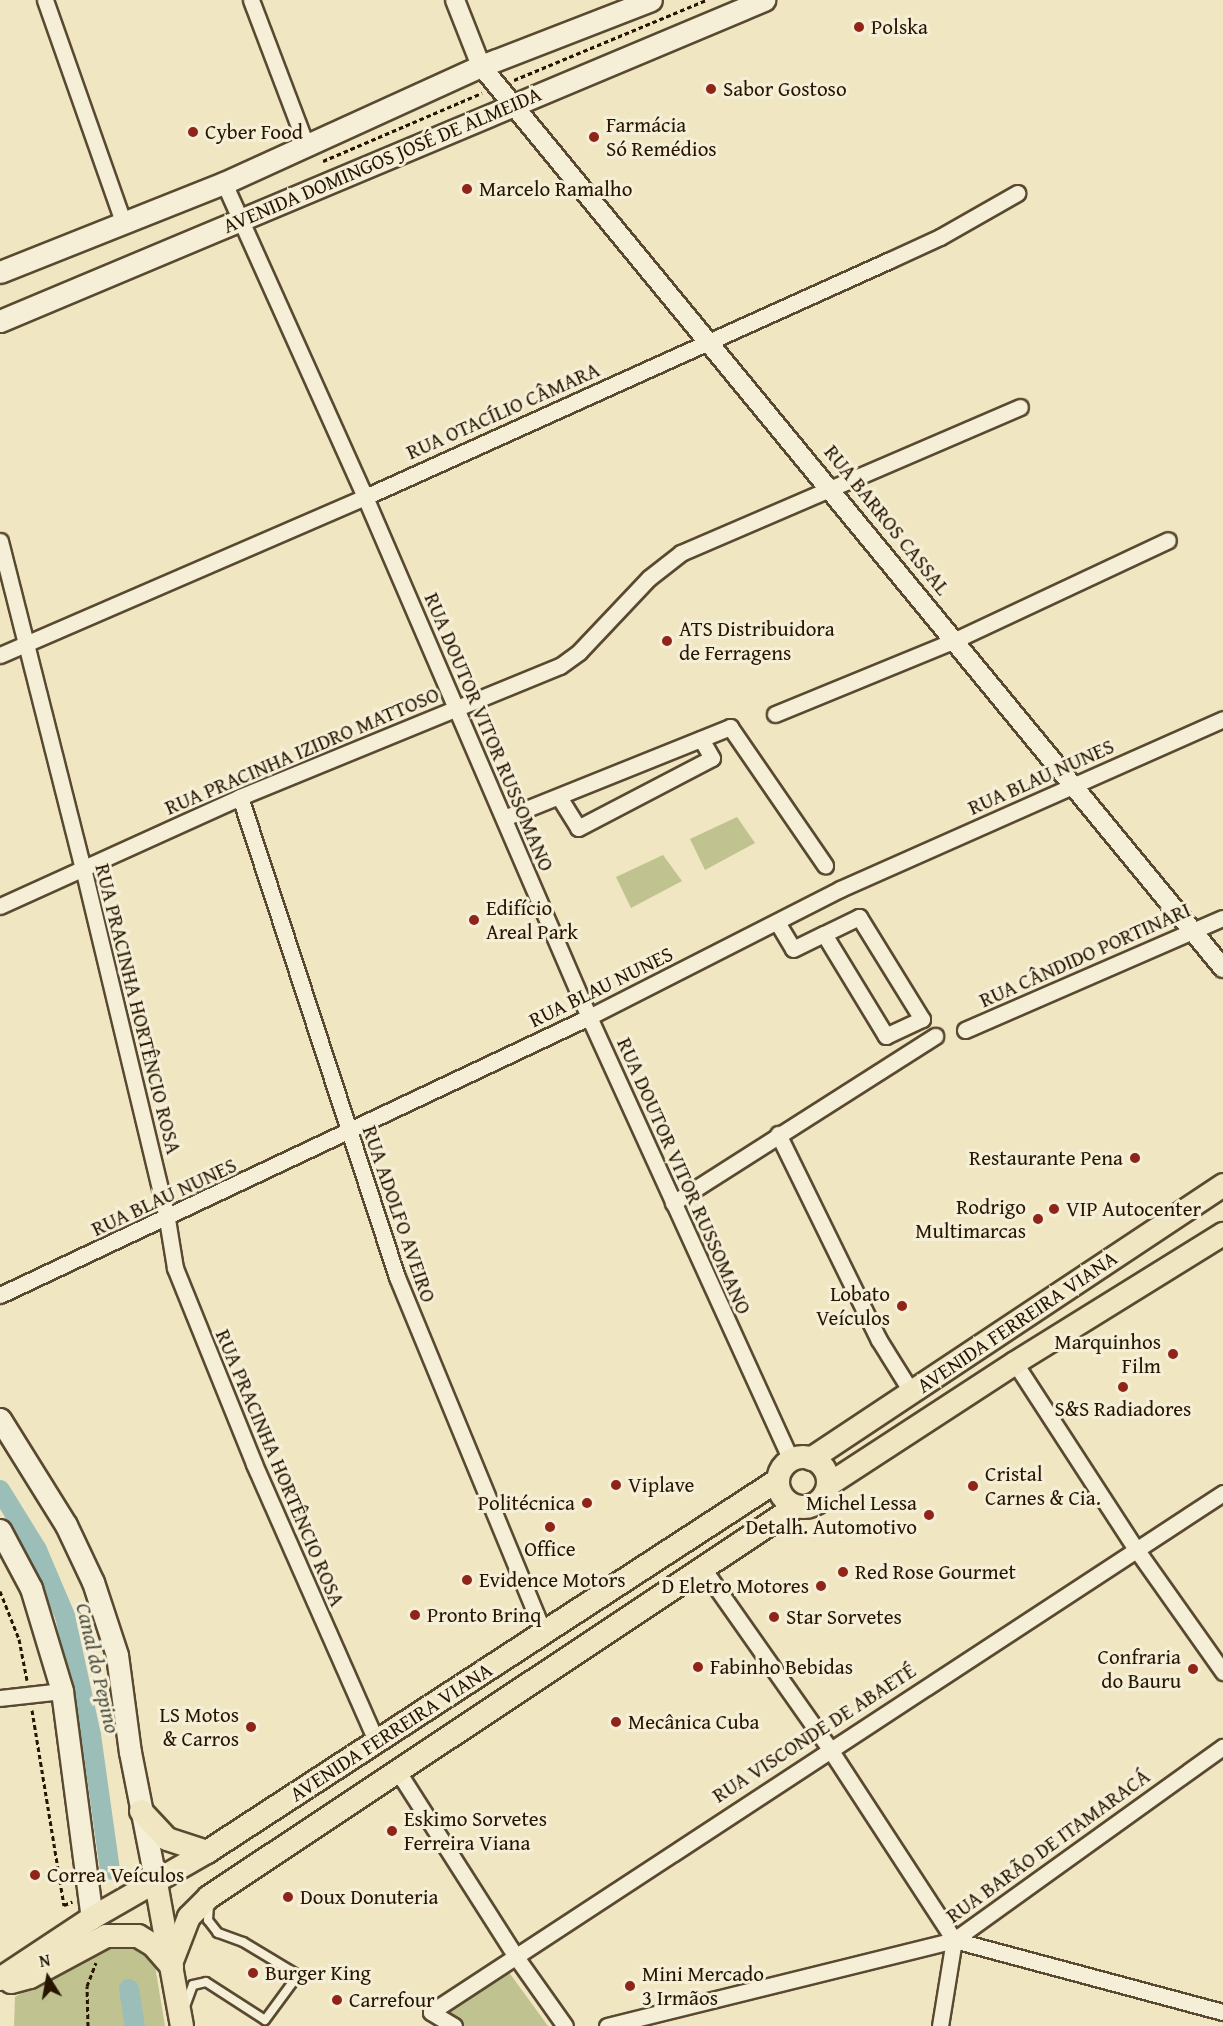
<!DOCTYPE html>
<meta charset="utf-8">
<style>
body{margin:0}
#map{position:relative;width:1223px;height:2026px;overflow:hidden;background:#f0e6c2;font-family:"Gentium Book Plus",serif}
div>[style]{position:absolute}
.green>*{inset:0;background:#c0c38f}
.canal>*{height:20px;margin:-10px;padding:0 10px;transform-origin:10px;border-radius:10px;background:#9bbeb9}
.path>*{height:3px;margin-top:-1.5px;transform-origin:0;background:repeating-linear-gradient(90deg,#271500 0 4.5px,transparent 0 7.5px)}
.roads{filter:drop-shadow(2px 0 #594930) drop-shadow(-2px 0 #594930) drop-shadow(0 2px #594930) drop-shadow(0 -2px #594930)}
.service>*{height:8px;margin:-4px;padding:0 4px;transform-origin:4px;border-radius:4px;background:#f5efd7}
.minor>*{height:15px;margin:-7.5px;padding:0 7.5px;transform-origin:7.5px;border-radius:7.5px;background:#f5efd7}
.tertiary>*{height:18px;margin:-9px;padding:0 9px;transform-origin:9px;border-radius:9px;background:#f5efd7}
.secondary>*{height:21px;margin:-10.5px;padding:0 10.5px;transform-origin:10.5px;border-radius:10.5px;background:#f5efd7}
.primary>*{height:22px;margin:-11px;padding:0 11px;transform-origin:11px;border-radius:11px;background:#f0e6c2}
.primary>.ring{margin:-11px;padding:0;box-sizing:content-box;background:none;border:22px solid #f0e6c2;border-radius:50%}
.dots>*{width:16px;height:16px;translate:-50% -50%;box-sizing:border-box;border:3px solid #f5efd7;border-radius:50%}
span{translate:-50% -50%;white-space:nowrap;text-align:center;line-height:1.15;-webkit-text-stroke:6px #f5efd7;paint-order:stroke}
.poi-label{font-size:21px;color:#271500}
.left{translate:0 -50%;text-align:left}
.right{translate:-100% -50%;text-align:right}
.street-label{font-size:21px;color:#271500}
.water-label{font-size:22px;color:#505041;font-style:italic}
.north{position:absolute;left:18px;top:1948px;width:60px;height:60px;-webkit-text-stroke:4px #f5efd7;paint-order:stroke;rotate:349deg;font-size:16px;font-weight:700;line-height:24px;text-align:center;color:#271500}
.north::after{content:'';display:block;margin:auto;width:21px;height:27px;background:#271500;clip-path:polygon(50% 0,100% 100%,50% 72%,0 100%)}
</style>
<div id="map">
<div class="green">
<i style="clip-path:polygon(737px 817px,755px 843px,705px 870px,690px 839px)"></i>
<i style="clip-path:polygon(663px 855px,682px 881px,631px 908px,616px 877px)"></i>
<i style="clip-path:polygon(110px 1941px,153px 1954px,165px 2026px,14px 2026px,15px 1997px)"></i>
<i style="clip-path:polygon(508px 1971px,548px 2026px,462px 2026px,446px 2010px)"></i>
</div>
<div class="canal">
<i style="left:0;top:1490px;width:70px;rotate:58.3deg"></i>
<i style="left:37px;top:1550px;width:72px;rotate:67deg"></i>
<i style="left:65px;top:1616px;width:122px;rotate:77.7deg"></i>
<i style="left:91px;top:1735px;width:136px;rotate:82deg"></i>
<i style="left:129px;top:1989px;width:37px;rotate:81deg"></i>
</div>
<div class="path">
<i style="left:514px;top:80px;width:208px;rotate:-22.6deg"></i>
<i style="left:323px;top:161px;width:173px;rotate:-23.2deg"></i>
<i style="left:0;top:1591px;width:52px;rotate:68.4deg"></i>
<i style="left:19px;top:1639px;width:42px;rotate:79deg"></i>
<i style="left:32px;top:1710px;width:198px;rotate:80.7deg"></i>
<i style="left:64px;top:1905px;width:9px;rotate:-21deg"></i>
<i style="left:88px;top:2026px;width:40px;rotate:-91.4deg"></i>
<i style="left:87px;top:1986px;width:25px;rotate:-69deg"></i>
</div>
<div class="roads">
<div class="service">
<i style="left:186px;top:2004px;width:20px;rotate:-70deg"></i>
<i style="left:193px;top:1985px;width:13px;rotate:-13deg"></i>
<i style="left:206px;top:1982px;width:70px;rotate:32.8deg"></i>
<i style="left:265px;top:2020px;width:56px;rotate:-53.7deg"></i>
<i style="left:298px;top:1975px;width:64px;rotate:-149deg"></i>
<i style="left:243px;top:1942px;width:27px;rotate:-160deg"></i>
<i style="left:218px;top:1933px;width:16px;rotate:-128deg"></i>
<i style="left:208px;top:1920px;width:16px;rotate:-86deg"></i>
</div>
<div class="minor">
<i style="left:45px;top:0;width:235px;rotate:70.6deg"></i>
<i style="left:251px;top:0;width:155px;rotate:69.2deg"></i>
<i style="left:224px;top:183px;width:344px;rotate:65.8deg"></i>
<i style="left:365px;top:497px;width:566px;rotate:66.7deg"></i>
<i style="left:589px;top:1017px;width:487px;rotate:65.5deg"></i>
<i style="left:0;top:541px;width:337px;rotate:75.8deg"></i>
<i style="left:83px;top:868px;width:361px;rotate:76.5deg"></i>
<i style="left:167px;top:1219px;width:50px;rotate:80.7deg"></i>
<i style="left:175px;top:1268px;width:211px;rotate:68deg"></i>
<i style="left:254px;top:1464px;width:303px;rotate:66.2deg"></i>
<i style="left:0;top:655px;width:398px;rotate:-23.4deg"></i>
<i style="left:365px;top:497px;width:576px;rotate:-24.3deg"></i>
<i style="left:890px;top:260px;width:55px;rotate:-24.7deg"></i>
<i style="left:940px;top:237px;width:89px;rotate:-29.7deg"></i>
<i style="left:775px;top:714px;width:195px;rotate:-22.3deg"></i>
<i style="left:955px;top:640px;width:235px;rotate:-25.1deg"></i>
<i style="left:240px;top:797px;width:505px;rotate:71.89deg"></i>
<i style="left:397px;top:1277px;width:386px;rotate:67.6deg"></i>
<i style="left:559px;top:797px;width:36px;rotate:58deg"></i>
<i style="left:578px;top:828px;width:151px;rotate:-27.6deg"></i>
<i style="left:712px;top:758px;width:22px;rotate:-120deg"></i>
<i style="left:504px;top:818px;width:244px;rotate:-21.9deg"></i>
<i style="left:730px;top:727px;width:168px;rotate:55.5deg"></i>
<i style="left:0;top:906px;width:264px;rotate:-24.4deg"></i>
<i style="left:240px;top:797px;width:346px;rotate:-22.3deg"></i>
<i style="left:560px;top:666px;width:24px;rotate:-36deg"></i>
<i style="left:579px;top:652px;width:102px;rotate:-46.6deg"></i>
<i style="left:649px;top:578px;width:41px;rotate:-38deg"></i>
<i style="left:681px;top:553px;width:369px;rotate:-23.3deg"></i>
<i style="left:777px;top:922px;width:31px;rotate:59deg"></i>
<i style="left:793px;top:949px;width:34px;rotate:-26deg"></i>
<i style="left:824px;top:934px;width:39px;rotate:-26deg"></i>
<i style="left:859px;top:917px;width:120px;rotate:58.3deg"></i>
<i style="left:922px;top:1019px;width:40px;rotate:155deg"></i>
<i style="left:886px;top:1036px;width:119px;rotate:-121.3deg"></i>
<i style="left:965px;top:1030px;width:281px;rotate:-23.5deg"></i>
<i style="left:778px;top:1134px;width:229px;rotate:63.9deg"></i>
<i style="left:879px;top:1340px;width:62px;rotate:58.1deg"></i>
<i style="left:673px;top:1203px;width:311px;rotate:-32.5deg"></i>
<i style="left:0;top:1295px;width:651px;rotate:-25.27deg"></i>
<i style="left:589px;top:1017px;width:282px;rotate:-27deg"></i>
<i style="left:840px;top:889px;width:419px;rotate:-23.9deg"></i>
<i style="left:1015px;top:1363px;width:222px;rotate:57deg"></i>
<i style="left:1136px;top:1549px;width:151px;rotate:54.7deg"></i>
<i style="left:702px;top:1567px;width:221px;rotate:54.9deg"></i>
<i style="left:829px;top:1748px;width:229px;rotate:56.9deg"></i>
<i style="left:954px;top:1940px;width:278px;rotate:15deg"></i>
<i style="left:0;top:1698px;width:62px;rotate:-6.4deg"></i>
<i style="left:397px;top:1770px;width:218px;rotate:57.5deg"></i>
<i style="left:514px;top:1954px;width:88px;rotate:54.7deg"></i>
<i style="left:454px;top:2026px;width:27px;rotate:-149deg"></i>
<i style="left:431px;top:2012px;width:947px;rotate:-33.24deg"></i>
<i style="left:607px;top:2026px;width:357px;rotate:-13.9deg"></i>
<i style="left:954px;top:1940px;width:331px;rotate:-35.7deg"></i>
<i style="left:940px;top:2026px;width:87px;rotate:-80.8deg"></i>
</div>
<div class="tertiary">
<i style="left:455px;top:0;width:71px;rotate:68.5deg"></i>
<i style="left:481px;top:66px;width:1168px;rotate:50.56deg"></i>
</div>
<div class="secondary">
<i style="left:0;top:272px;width:241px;rotate:-21.7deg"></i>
<i style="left:224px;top:183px;width:282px;rotate:-24.5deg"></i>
<i style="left:481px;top:66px;width:182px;rotate:-21.2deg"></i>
<i style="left:0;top:321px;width:829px;rotate:-22.79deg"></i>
<i style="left:0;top:1419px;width:125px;rotate:58.1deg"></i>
<i style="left:66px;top:1525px;width:63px;rotate:64.7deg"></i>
<i style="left:93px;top:1582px;width:77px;rotate:71.8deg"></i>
<i style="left:117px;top:1655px;width:98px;rotate:82.4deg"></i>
<i style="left:130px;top:1752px;width:134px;rotate:78.8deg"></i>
<i style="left:0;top:1530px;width:66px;rotate:61.9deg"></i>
<i style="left:31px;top:1588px;width:108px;rotate:73.2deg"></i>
<i style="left:62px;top:1691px;width:229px;rotate:82.5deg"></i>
</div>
<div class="primary">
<i class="ring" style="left:778px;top:1457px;width:28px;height:28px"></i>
<i style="left:811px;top:1459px;width:495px;rotate:-33.6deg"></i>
<i style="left:828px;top:1485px;width:223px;rotate:-33.1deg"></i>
<i style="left:1015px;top:1363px;width:245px;rotate:-31.8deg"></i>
<i style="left:141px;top:1811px;width:38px;rotate:47deg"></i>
<i style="left:167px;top:1839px;width:42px;rotate:18deg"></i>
<i style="left:156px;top:1883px;width:145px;rotate:79.7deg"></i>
<i style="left:172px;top:1961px;width:47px;rotate:-68.9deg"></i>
<i style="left:189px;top:1917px;width:28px;rotate:-45deg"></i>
<i style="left:209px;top:1897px;width:704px;rotate:-33.64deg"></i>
<i style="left:0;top:1979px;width:110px;rotate:-33.5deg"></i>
<i style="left:92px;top:1918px;width:133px;rotate:-29.9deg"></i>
<i style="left:207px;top:1852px;width:681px;rotate:-33.08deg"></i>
<i style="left:11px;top:1982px;width:20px;rotate:-15deg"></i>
<i style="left:30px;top:1977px;width:86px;rotate:-28.3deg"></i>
<i style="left:106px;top:1936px;width:32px"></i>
<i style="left:138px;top:1936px;width:17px;rotate:31deg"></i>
<i style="left:153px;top:1945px;width:29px;rotate:49deg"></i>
</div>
</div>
<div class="dots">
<i style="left:859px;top:27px;background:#8f2418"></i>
<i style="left:711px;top:89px;background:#8f2418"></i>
<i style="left:193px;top:132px;background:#8f2418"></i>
<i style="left:594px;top:137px;background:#8f2418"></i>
<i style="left:467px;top:189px;background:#8f2418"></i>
<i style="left:667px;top:641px;background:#8f2418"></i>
<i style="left:474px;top:920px;background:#8f2418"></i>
<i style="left:1135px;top:1158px;background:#8f2418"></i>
<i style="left:1054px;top:1209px;background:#8f2418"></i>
<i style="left:1038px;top:1219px;background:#8f2418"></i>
<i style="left:902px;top:1306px;background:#8f2418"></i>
<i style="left:1173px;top:1354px;background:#8f2418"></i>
<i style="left:1123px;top:1387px;background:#8f2418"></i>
<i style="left:616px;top:1485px;background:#8f2418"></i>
<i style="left:973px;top:1486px;background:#8f2418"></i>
<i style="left:587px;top:1503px;background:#8f2418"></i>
<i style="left:929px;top:1515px;background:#8f2418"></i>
<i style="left:550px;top:1527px;background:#8f2418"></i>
<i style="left:843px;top:1572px;background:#8f2418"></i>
<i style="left:467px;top:1580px;background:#8f2418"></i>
<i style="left:821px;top:1586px;background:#8f2418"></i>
<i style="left:415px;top:1615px;background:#8f2418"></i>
<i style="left:774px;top:1617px;background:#8f2418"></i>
<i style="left:698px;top:1667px;background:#8f2418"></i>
<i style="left:1193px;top:1669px;background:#8f2418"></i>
<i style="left:616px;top:1722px;background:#8f2418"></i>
<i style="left:251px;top:1727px;background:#8f2418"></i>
<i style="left:392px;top:1831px;background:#8f2418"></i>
<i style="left:35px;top:1875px;background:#8f2418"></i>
<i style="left:288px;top:1897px;background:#8f2418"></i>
<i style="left:253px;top:1973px;background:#8f2418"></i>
<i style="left:630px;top:1986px;background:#8f2418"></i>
<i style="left:337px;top:2000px;background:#8f2418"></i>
</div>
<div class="poi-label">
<span class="left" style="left:871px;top:27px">Polska</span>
<span class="left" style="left:723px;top:89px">Sabor Gostoso</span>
<span class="left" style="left:606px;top:137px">Farmácia<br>Só Remédios</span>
<span class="left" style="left:205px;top:132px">Cyber Food</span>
<span class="left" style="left:479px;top:189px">Marcelo Ramalho</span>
<span class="left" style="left:679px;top:641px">ATS Distribuidora<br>de Ferragens</span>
<span class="left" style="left:486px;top:920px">Edifício<br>Areal Park</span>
<span class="right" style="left:1123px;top:1158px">Restaurante Pena</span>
<span class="right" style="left:1026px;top:1219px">Rodrigo<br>Multimarcas</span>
<span class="left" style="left:1066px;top:1209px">VIP Autocenter</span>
<span class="right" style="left:890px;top:1306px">Lobato<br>Veículos</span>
<span class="right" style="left:1161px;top:1354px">Marquinhos<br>Film</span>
<span style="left:1123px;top:1409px">S&amp;S Radiadores</span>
<span class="left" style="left:985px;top:1486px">Cristal<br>Carnes &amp; Cia.</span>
<span class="left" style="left:628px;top:1485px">Viplave</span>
<span class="right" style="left:575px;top:1503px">Politécnica</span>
<span class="right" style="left:917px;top:1515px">Michel Lessa<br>Detalh. Automotivo</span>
<span style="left:550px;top:1549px">Office</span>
<span class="left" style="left:855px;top:1572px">Red Rose Gourmet</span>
<span class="left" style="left:479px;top:1580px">Evidence Motors</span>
<span class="right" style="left:809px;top:1586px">D Eletro Motores</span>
<span class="left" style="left:427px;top:1615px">Pronto Brinq</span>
<span class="left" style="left:786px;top:1617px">Star Sorvetes</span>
<span class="right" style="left:1181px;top:1669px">Confraria<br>do Bauru</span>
<span class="left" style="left:710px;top:1667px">Fabinho Bebidas</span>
<span class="right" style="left:239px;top:1727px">LS Motos<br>&amp; Carros</span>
<span class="left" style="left:628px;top:1722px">Mecânica Cuba</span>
<span class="left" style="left:404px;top:1831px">Eskimo Sorvetes<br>Ferreira Viana</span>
<span class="left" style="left:47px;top:1875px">Correa Veículos</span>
<span class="left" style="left:300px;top:1897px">Doux Donuteria</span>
<span class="left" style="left:265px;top:1973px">Burger King</span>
<span class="left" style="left:642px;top:1986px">Mini Mercado<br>3 Irmãos</span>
<span class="left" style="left:349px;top:2000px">Carrefour</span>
</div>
<div class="street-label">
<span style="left:382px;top:160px;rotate:-23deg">AVENIDA DOMINGOS JOSÉ DE ALMEIDA</span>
<span style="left:503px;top:411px;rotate:-24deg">RUA OTACÍLIO CÂMARA</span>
<span style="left:887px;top:520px;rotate:51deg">RUA BARROS CASSAL</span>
<span style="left:489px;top:732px;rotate:67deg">RUA DOUTOR VITOR RUSSOMANO</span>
<span style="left:302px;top:751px;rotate:-23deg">RUA PRACINHA IZIDRO MATTOSO</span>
<span style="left:1041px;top:777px;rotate:-24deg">RUA BLAU NUNES</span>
<span style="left:1085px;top:955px;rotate:-24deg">RUA CÂNDIDO PORTINARI</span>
<span style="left:601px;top:987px;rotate:-26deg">RUA BLAU NUNES</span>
<span style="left:138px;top:1009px;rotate:76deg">RUA PRACINHA HORTÊNCIO ROSA</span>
<span style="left:684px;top:1176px;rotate:66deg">RUA DOUTOR VITOR RUSSOMANO</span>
<span style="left:164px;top:1197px;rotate:-25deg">RUA BLAU NUNES</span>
<span style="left:399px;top:1214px;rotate:71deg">RUA ADOLFO AVEIRO</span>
<span style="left:1017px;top:1322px;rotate:-34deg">AVENIDA FERREIRA VIANA</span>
<span style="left:280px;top:1468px;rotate:67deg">RUA PRACINHA HORTÊNCIO ROSA</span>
<span style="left:391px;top:1732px;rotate:-33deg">AVENIDA FERREIRA VIANA</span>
<span style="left:814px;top:1733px;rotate:-33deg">RUA VISCONDE DE ABAETÉ</span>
<span style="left:1048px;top:1846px;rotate:-36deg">RUA BARÃO DE ITAMARACÁ</span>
</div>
<div class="water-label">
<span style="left:98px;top:1668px;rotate:77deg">Canal do Pepino</span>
</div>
<div class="north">N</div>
</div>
